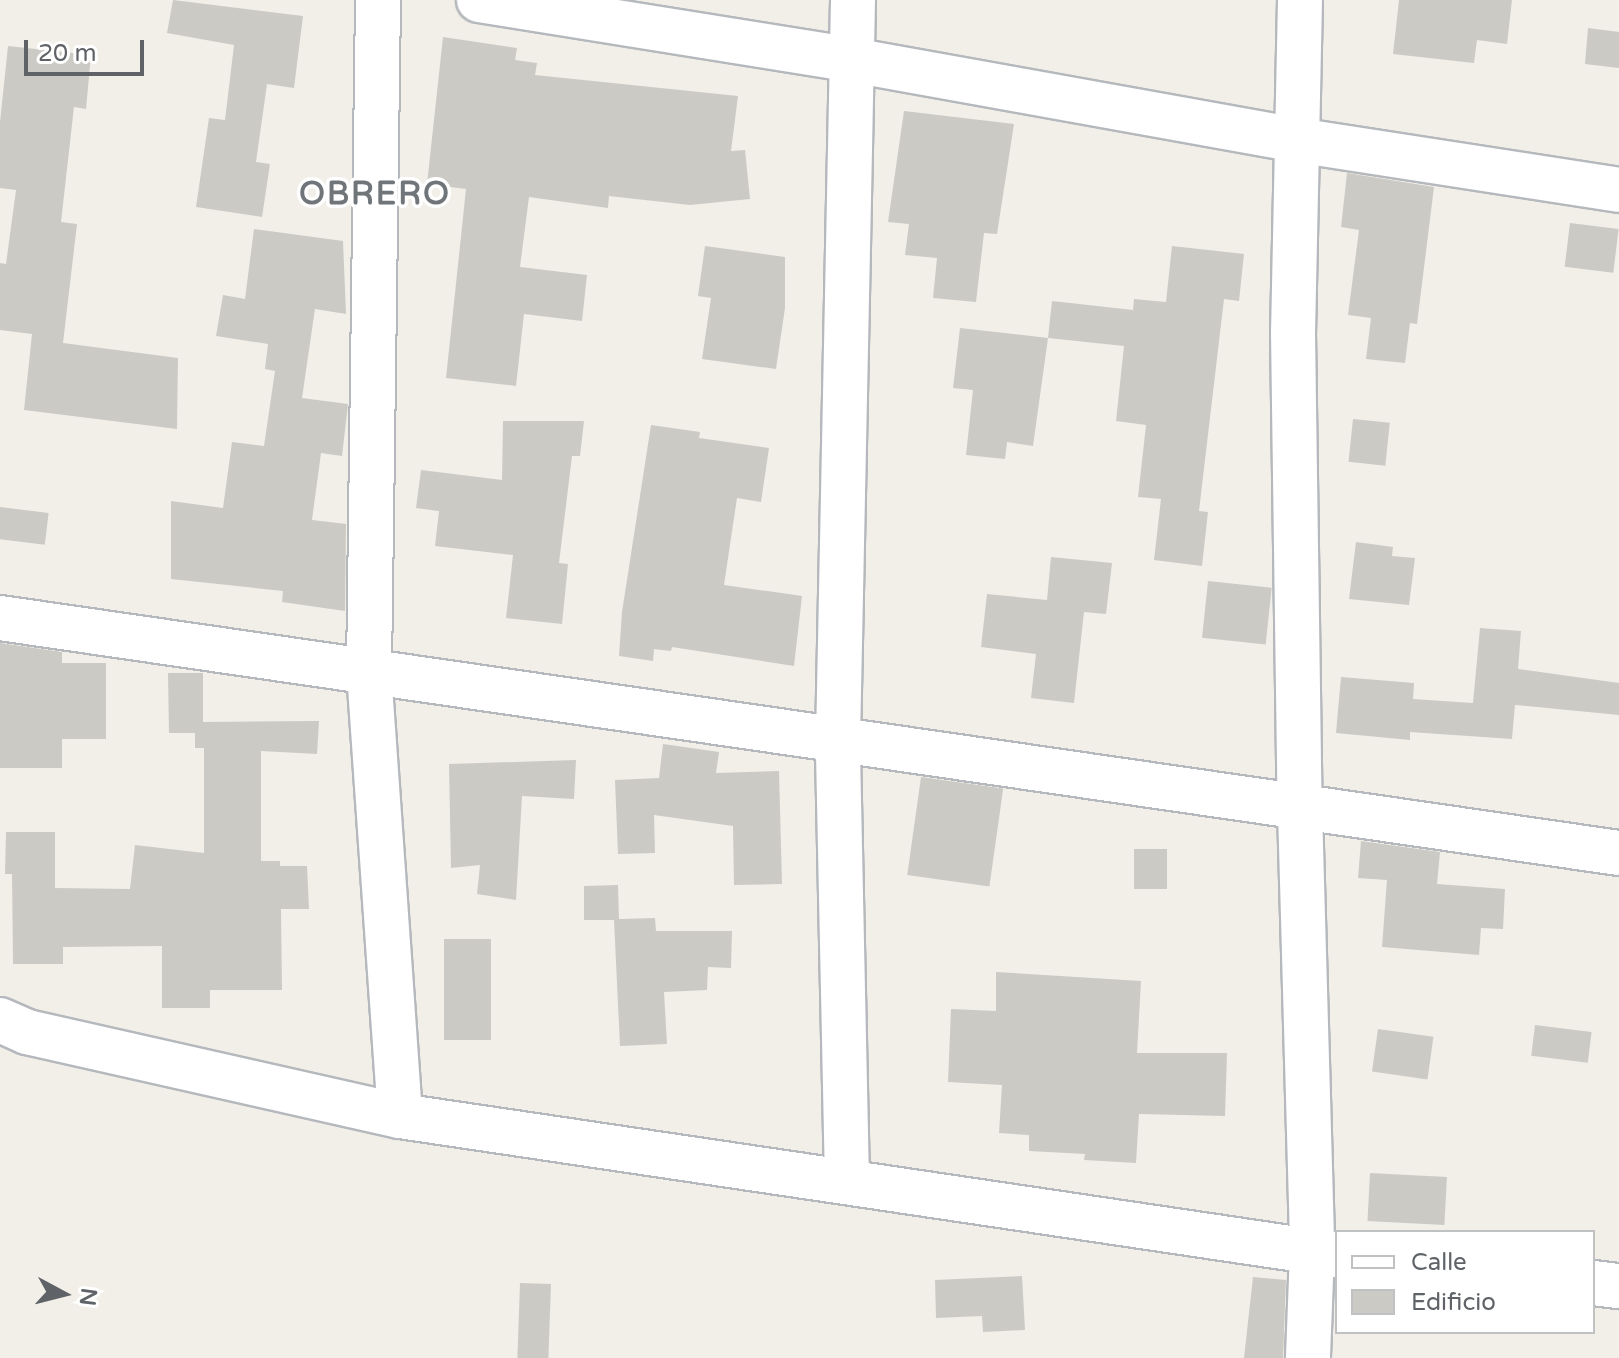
<!DOCTYPE html>
<style>
body{margin:0}
#map{position:relative;width:1619px;height:1358px;overflow:hidden;background:#f1efe8;font-family:"Varela Round",sans-serif}
div>[style]{position:absolute}
.building>*{inset:0;background:#cccac5;transform-origin:0 0}
.roads{filter:drop-shadow(2px 0 #b5b8bc) drop-shadow(-2px 0 #b5b8bc) drop-shadow(0 2px #b5b8bc) drop-shadow(0 -2px #b5b8bc)}
.minor>*{height:44px;margin:-22px;padding:0 22px;transform-origin:22px;border-radius:22px;background:#fff}
span{translate:-50% -50%;white-space:nowrap;text-align:center;line-height:1.15;-webkit-text-stroke:7px #fff;paint-order:stroke}
.district-label{font-size:32px;color:#70757a;font-weight:700;letter-spacing:2px}
.legend{position:absolute;left:1335px;top:1230px;width:260px;height:104px;box-sizing:border-box;background:#fff;border:2px solid #bfc1c3;margin:0;padding:10px 14px;list-style:none;font-size:24px;color:#5f6368}
.legend li{display:flex;align-items:center;gap:16px;height:40px}
.legend b{width:40px;border:2px solid #bfc1c3}
.north{position:absolute;left:24px;top:1254px;width:80px;height:80px;-webkit-text-stroke:6px #fff;paint-order:stroke;rotate:97deg;font-size:22px;font-weight:700;line-height:32px;text-align:center;color:#5f6368}
.north::after{content:'';display:block;margin:auto;width:28px;height:36px;background:#5f6368;clip-path:polygon(50% 0,100% 100%,50% 72%,0 100%)}
.scale{position:absolute;left:24px;top:40px;width:120px;height:36px;box-sizing:border-box;border:4px solid #5f6368;border-top:0;padding-left:10px;font-size:24px;line-height:28px;white-space:nowrap;color:#5f6368;-webkit-text-stroke:6px #fff;paint-order:stroke}
</style>
<div id="map">
<div class="building">
<i style="clip-path:polygon(173px 0,303px 16px,294px 88px,267px 84px,256px 162px,270px 164px,262px 217px,196px 207px,209px 118px,225px 120px,234px 45px,167px 33px)"></i>
<i style="clip-path:polygon(1399px 0,1512px 0,1507px 44px,1477px 40px,1474px 63px,1393px 54px)"></i>
<i style="clip-path:polygon(1588px 28px,1619px 32px,1619px 68px,1585px 64px)"></i>
<i style="clip-path:polygon(443px 37px,517px 48px,515px 60px,537px 63px,535px 75px,738px 96px,731px 151px,745px 150px,750px 199px,690px 205px,609px 196px,608px 208px,529px 197px,520px 267px,587px 275px,582px 321px,524px 314px,516px 386px,446px 378px,466px 189px,427px 184px)"></i>
<i style="clip-path:polygon(8px 46px,91px 55px,86px 109px,74px 107px,61px 222px,77px 224px,63px 343px,178px 358px,177px 429px,24px 410px,32px 334px,0 330px,0 263px,6px 264px,16px 190px,0 188px,0 122px)"></i>
<i style="clip-path:polygon(904px 111px,1014px 124px,997px 234px,984px 233px,976px 302px,933px 298px,937px 258px,905px 255px,909px 224px,888px 222px)"></i>
<i style="clip-path:polygon(1347px 173px,1434px 187px,1417px 324px,1410px 323px,1405px 363px,1366px 359px,1371px 318px,1348px 315px,1359px 230px,1341px 227px)"></i>
<i style="left:1570px;top:223px;width:49px;height:44px;rotate:7deg"></i>
<i style="clip-path:polygon(254px 229px,343px 241px,346px 314px,315px 309px,302px 398px,348px 404px,342px 456px,321px 453px,312px 520px,346px 524px,345px 611px,282px 602px,283px 591px,171px 579px,171px 501px,223px 508px,232px 442px,264px 446px,275px 371px,265px 369px,268px 344px,216px 336px,223px 295px,245px 299px)"></i>
<i style="clip-path:polygon(705px 246px,785px 257px,785px 308px,776px 369px,702px 359px,711px 298px,698px 296px)"></i>
<i style="clip-path:polygon(1172px 246px,1244px 254px,1239px 301px,1224px 299px,1199px 511px,1208px 512px,1202px 566px,1154px 560px,1161px 499px,1138px 497px,1146px 425px,1116px 421px,1124px 346px,1048px 338px,1052px 301px,1133px 310px,1134px 299px,1166px 302px)"></i>
<i style="clip-path:polygon(960px 328px,1048px 338px,1033px 446px,1007px 442px,1005px 459px,966px 455px,973px 390px,953px 388px)"></i>
<i style="left:1353px;top:419px;width:37px;height:43px;rotate:6deg"></i>
<i style="clip-path:polygon(503px 421px,584px 421px,580px 456px,572px 456px,559px 563px,568px 564px,562px 624px,506px 618px,513px 555px,435px 546px,439px 511px,416px 508px,421px 470px,502px 480px)"></i>
<i style="clip-path:polygon(651px 425px,700px 432px,699px 438px,769px 448px,761px 502px,737px 498px,724px 585px,802px 596px,794px 666px,672px 647px,671px 651px,654px 649px,653px 661px,619px 656px,622px 612px)"></i>
<i style="left:0;top:507px;width:49px;height:32px;rotate:7deg"></i>
<i style="clip-path:polygon(1356px 542px,1393px 547px,1392px 556px,1415px 558px,1409px 605px,1349px 599px)"></i>
<i style="clip-path:polygon(1051px 557px,1112px 563px,1106px 614px,1084px 612px,1074px 703px,1031px 698px,1036px 654px,981px 647px,987px 594px,1047px 600px)"></i>
<i style="left:1208px;top:581px;width:64px;height:57px;rotate:6deg"></i>
<i style="clip-path:polygon(1480px 628px,1521px 631px,1518px 669px,1619px 683px,1619px 715px,1515px 705px,1512px 739px,1410px 732px,1410px 740px,1336px 733px,1341px 677px,1414px 683px,1413px 699px,1473px 703px)"></i>
<i style="clip-path:polygon(0 643px,62px 652px,62px 663px,106px 663px,106px 739px,62px 739px,62px 768px,0 768px)"></i>
<i style="clip-path:polygon(168px 673px,203px 673px,203px 722px,319px 721px,317px 754px,261px 751px,261px 861px,280px 861px,280px 866px,307px 866px,309px 909px,281px 909px,282px 990px,210px 990px,210px 1008px,162px 1008px,162px 946px,63px 947px,63px 964px,13px 964px,12px 874px,5px 874px,6px 832px,55px 832px,55px 888px,130px 889px,135px 845px,204px 853px,204px 748px,195px 748px,195px 733px,169px 733px)"></i>
<i style="clip-path:polygon(663px 744px,719px 752px,716px 773px,779px 771px,782px 884px,734px 885px,733px 826px,654px 815px,655px 853px,618px 854px,615px 780px,659px 778px)"></i>
<i style="clip-path:polygon(576px 760px,574px 799px,522px 796px,516px 900px,477px 894px,480px 865px,451px 868px,449px 764px)"></i>
<i style="left:921px;top:777px;width:83px;height:99px;rotate:8deg"></i>
<i style="clip-path:polygon(1361px 841px,1440px 852px,1437px 884px,1505px 889px,1503px 929px,1481px 928px,1479px 955px,1382px 947px,1387px 880px,1358px 878px)"></i>
<i style="left:1134px;top:849px;width:33px;height:40px"></i>
<i style="clip-path:polygon(618px 885px,619px 919px,655px 918px,656px 931px,732px 931px,731px 968px,708px 967px,707px 990px,664px 992px,667px 1044px,620px 1046px,614px 920px,584px 920px,584px 886px)"></i>
<i style="left:444px;top:939px;width:47px;height:101px"></i>
<i style="clip-path:polygon(996px 972px,1141px 981px,1137px 1053px,1227px 1053px,1225px 1116px,1139px 1114px,1136px 1163px,1084px 1160px,1085px 1154px,1029px 1151px,1029px 1135px,999px 1133px,1002px 1085px,948px 1082px,951px 1009px,996px 1011px)"></i>
<i style="left:1535px;top:1025px;width:57px;height:31px;rotate:7deg"></i>
<i style="left:1378px;top:1029px;width:56px;height:43px;rotate:8deg"></i>
<i style="left:1370px;top:1173px;width:77px;height:48px;rotate:3deg"></i>
<i style="clip-path:polygon(1022px 1276px,1025px 1330px,983px 1332px,982px 1316px,936px 1318px,935px 1280px)"></i>
<i style="clip-path:polygon(1253px 1277px,1286px 1280px,1283px 1358px,1244px 1358px)"></i>
<i style="left:520px;top:1283px;width:31px;height:75px;rotate:2deg"></i>
</div>
<div class="roads">
<div class="minor">
<i style="left:378px;top:0;width:672px;rotate:90.77deg"></i>
<i style="left:369px;top:672px;width:445px;rotate:86deg"></i>
<i style="left:479px;top:0;width:378px;rotate:9.1deg"></i>
<i style="left:852px;top:60px;width:452px;rotate:10.2deg"></i>
<i style="left:1297px;top:140px;width:326px;rotate:8.8deg"></i>
<i style="left:1300px;top:0;width:332px;rotate:91.2deg"></i>
<i style="left:1293px;top:332px;width:478px;rotate:89.2deg"></i>
<i style="left:1300px;top:810px;width:442px;rotate:88.4deg"></i>
<i style="left:1312px;top:1252px;width:106px;rotate:92.2deg"></i>
<i style="left:0;top:618px;width:1636px;rotate:8.26deg"></i>
<i style="left:0;top:1020px;width:30px;rotate:24deg"></i>
<i style="left:27px;top:1032px;width:382px;rotate:12.7deg"></i>
<i style="left:400px;top:1116px;width:947px;rotate:8.44deg"></i>
<i style="left:847px;top:1182px;width:441px;rotate:-91.2deg"></i>
<i style="left:838px;top:741px;width:741px;rotate:-88.84deg"></i>
<i style="left:1593px;top:1283px;width:26px;rotate:7deg"></i>
</div>
</div>
<div class="district-label">
<span style="left:375px;top:194px">OBRERO</span>
</div>
<ul class="legend">
<li><b style="height:10px;background:#fff"></b>Calle</li>
<li><b style="height:22px;background:#cccac5"></b>Edificio</li>
</ul>
<div class="north">N</div>
<div class="scale">20 m</div>
</div>
